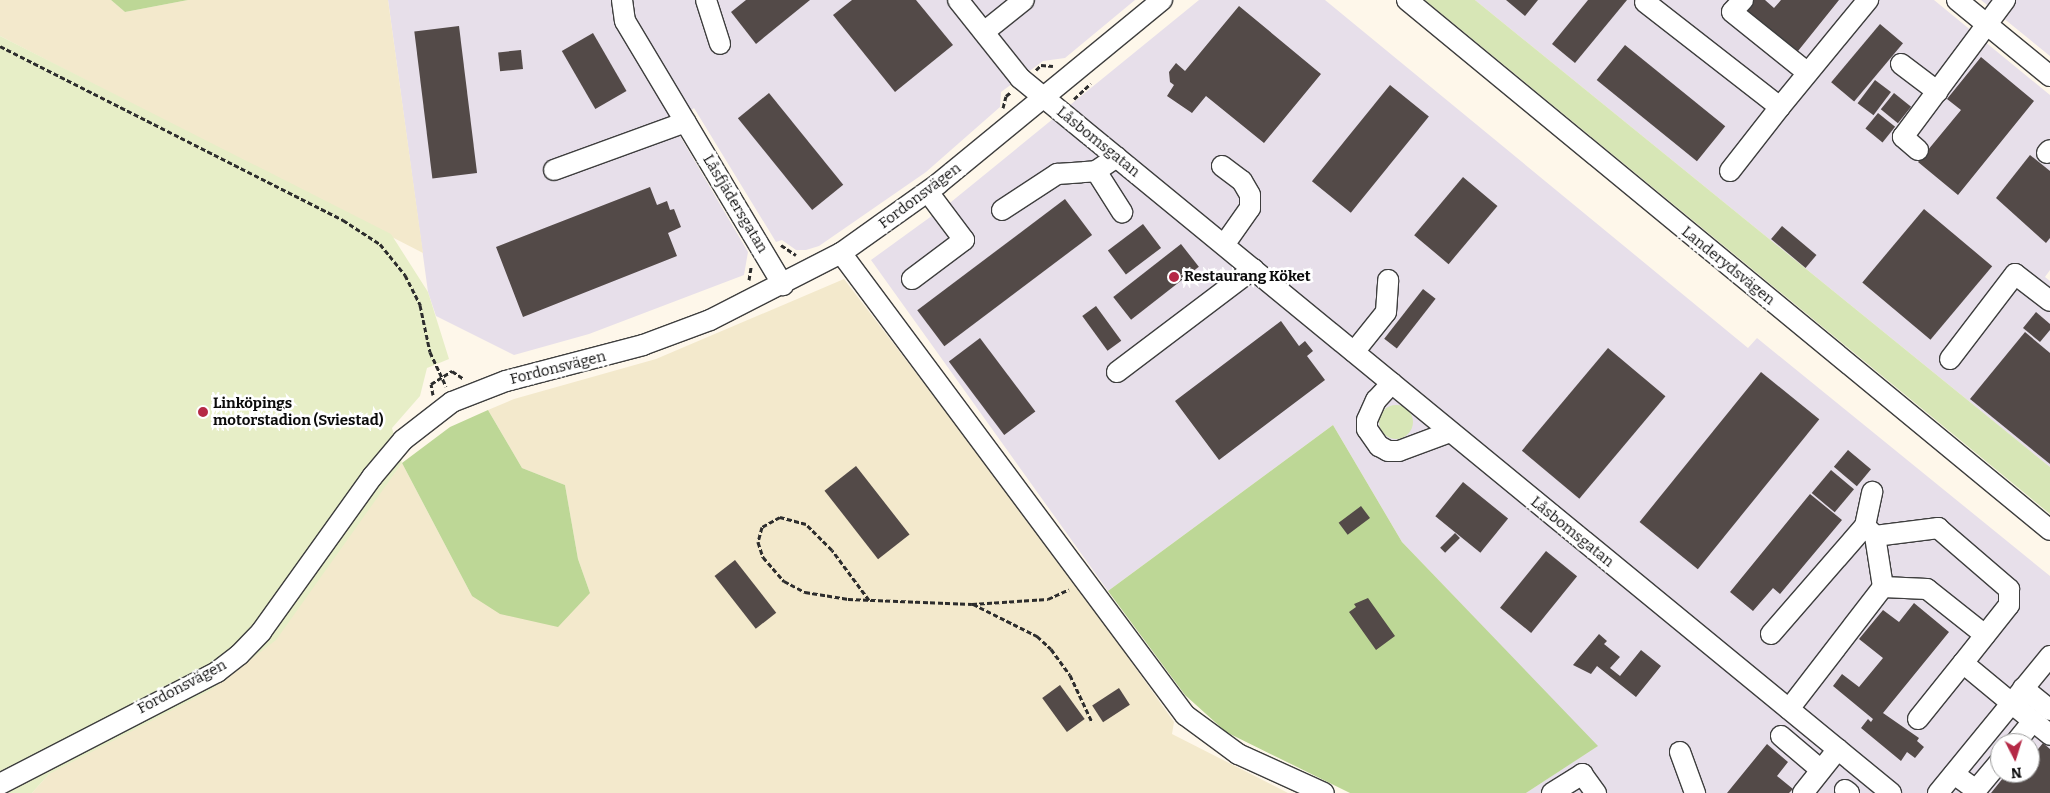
<!DOCTYPE html>
<meta charset="utf-8">
<style>
body{margin:0}
#map{position:relative;width:2050px;height:793px;overflow:hidden;background:#fef7ea;font-family:Bitter,serif}
div>[style]{position:absolute}
.industrial>*{inset:0;background:#e7dfea}
.farmland>*{inset:0;background:#f3e9cc}
.green>*{inset:0;background:#d7e6b6}
.round{border-radius:50%}
.forest>*{inset:0;background:#bdd796}
.pitch>*{inset:0;background:#e7eec7}
.building>*{inset:0;background:#534a48;transform-origin:0 0}
.path>*{height:3px;margin-top:-1.5px;transform-origin:0;background:repeating-linear-gradient(90deg,#2d2d2d 0 5px,transparent 0 7.5px)}
.roads{filter:drop-shadow(1px 0 #3e3e3e) drop-shadow(-1px 0 #3e3e3e) drop-shadow(0 1px #3e3e3e) drop-shadow(0 -1px #3e3e3e)}
.minor>*{height:20px;margin:-10px;padding:0 10px;transform-origin:10px;border-radius:10px;background:#fff}
.dots>*{width:14px;height:14px;translate:-50% -50%;box-sizing:border-box;border:2px solid #fff;border-radius:50%}
span{translate:-50% -50%;white-space:nowrap;text-align:center;line-height:1.15;-webkit-text-stroke:5px #fff;paint-order:stroke}
.street-label{font-size:15px;color:#0b0b0b}
.poi-label{font-size:15px;color:#0b0b0b;font-weight:700}
.left{translate:0 -50%;text-align:left}
.north{position:absolute;left:1990px;top:733px;width:50px;height:50px;box-sizing:border-box;background:#fff;border:1px solid #9d9d9d;border-radius:50%;rotate:175deg;font-size:14px;font-weight:700;line-height:20px;text-align:center;color:#0b0b0b}
.north::after{content:'';display:block;margin:auto;width:18px;height:22px;background:#b52946;clip-path:polygon(50% 0,100% 100%,50% 72%,0 100%)}
</style>
<div id="map">
<div class="industrial">
<i style="clip-path:polygon(388px 0,1135px 0,1065px 58px,1043px 61px,1001px 92px,1000px 107px,926px 172px,819px 246px,806px 250px,796px 250px,782px 240px,776px 242px,694px 108px,673px 124px,748px 252px,744px 275px,589px 334px,514px 355px,436px 316px,428px 292px)"></i>
<i style="clip-path:polygon(evenodd,1199px 0,1325px 0,1748px 348px,1757px 338px,2050px 576px,2050px 793px,1526px 793px,1597px 746px,1402px 542px,1333px 425px,1108px 591px,871px 260px,951px 202px,1199px 0,2000px 743px,2030px 743px,2030px 773px,2000px 773px,2000px 743px)"></i>
<i style="clip-path:polygon(1475px 0,1934px 0,2050px 95px,2050px 270px,2045px 277px,2050px 281px,2050px 467px)"></i>
<i style="clip-path:polygon(1981px 0,2050px 0,2050px 56px)"></i>
</div>
<div class="farmland">
<i style="clip-path:polygon(0 0,111px 0,125px 12px,188px 0,388px 0,423px 253px,0 36px)"></i>
<i style="clip-path:polygon(844px 279px,1056px 556px,1174px 722px,1172px 734px,1288px 793px,32px 793px,49px 774px,345px 540px,402px 463px,472px 596px,590px 593px,578px 559px,565px 485px,522px 468px,488px 410px,514px 399px,656px 359px)"></i>
</div>
<div class="green">
<i style="clip-path:polygon(1425px 0,1475px 0,2050px 467px,2050px 514px)"></i>
<i class="round" style="left:1379px;top:405px;width:34px;height:34px"></i>
</div>
<div class="forest">
<i style="clip-path:polygon(111px 0,188px 0,125px 12px)"></i>
<i style="clip-path:polygon(488px 410px,522px 468px,565px 485px,578px 559px,590px 593px,558px 627px,500px 614px,472px 596px,402px 463px,450px 427px)"></i>
<i style="clip-path:polygon(1333px 425px,1402px 542px,1598px 746px,1526px 793px,1350px 793px,1226px 732px,1185px 695px,1108px 591px)"></i>
</div>
<div class="pitch">
<i style="clip-path:polygon(0 36px,391px 234px,428px 292px,449px 359px,427px 368px,420px 396px,392px 428px,402px 463px,276px 640px,211px 690px,49px 774px,32px 793px,0 793px)"></i>
</div>
<div class="building">
<i style="clip-path:polygon(746px 0,810px 0,756px 44px,731px 12px)"></i>
<i style="clip-path:polygon(852px 0,916px 0,953px 45px,895px 92px,833px 15px)"></i>
<i style="clip-path:polygon(1506px 0,1538px 0,1525px 16px)"></i>
<i style="clip-path:polygon(1588px 0,1627px 0,1575px 63px,1552px 44px)"></i>
<i style="clip-path:polygon(1748px 0,1765px 0,1774px 8px,1781px 0,1839px 0,1794px 56px,1740px 11px)"></i>
<i style="clip-path:polygon(1239px 6px,1321px 74px,1264px 143px,1206px 96px,1192px 113px,1167px 96px,1174px 85px,1170px 82px,1169px 72px,1176px 63px,1185px 71px)"></i>
<i style="left:1880px;top:24px;width:30px;height:76px;rotate:40deg"></i>
<i style="left:459px;top:26px;width:148px;height:45px;rotate:83deg"></i>
<i style="left:593px;top:33px;width:67px;height:36px;rotate:60deg"></i>
<i style="left:1625px;top:45px;width:129px;height:45px;rotate:39deg"></i>
<i style="left:521px;top:50px;width:19px;height:23px;rotate:84deg"></i>
<i style="clip-path:polygon(1981px 57px,2034px 101px,1958px 195px,1918px 162px,1961px 110px,1947px 99px)"></i>
<i style="left:1875px;top:80px;width:20px;height:29px;rotate:37deg"></i>
<i style="left:1390px;top:85px;width:50px;height:124px;rotate:39deg"></i>
<i style="left:769px;top:93px;width:118px;height:40px;rotate:51deg"></i>
<i style="left:1894px;top:93px;width:22px;height:21px;rotate:39deg"></i>
<i style="left:1878px;top:113px;width:22px;height:20px;rotate:39deg"></i>
<i style="clip-path:polygon(2030px 155px,2050px 171px,2050px 238px,2046px 243px,1996px 198px)"></i>
<i style="left:1463px;top:177px;width:45px;height:76px;rotate:40deg"></i>
<i style="clip-path:polygon(650px 187px,657px 205px,667px 201px,670px 210px,674px 209px,681px 227px,668px 233px,677px 256px,523px 317px,496px 247px)"></i>
<i style="left:1065px;top:199px;width:45px;height:185px;rotate:53deg"></i>
<i style="left:1924px;top:209px;width:89px;height:96px;rotate:40deg"></i>
<i style="left:1143px;top:224px;width:30px;height:44px;rotate:53deg"></i>
<i style="left:1782px;top:226px;width:45px;height:17px;rotate:40deg"></i>
<i style="left:1181px;top:244px;width:29px;height:86px;rotate:52deg"></i>
<i style="left:1423px;top:289px;width:16px;height:63px;rotate:38deg"></i>
<i style="left:1096px;top:306px;width:43px;height:17px;rotate:54deg"></i>
<i style="clip-path:polygon(2036px 312px,2050px 324px,2050px 330px,2040px 342px,2023px 328px)"></i>
<i style="clip-path:polygon(1281px 321px,1299px 346px,1305px 341px,1313px 351px,1307px 356px,1325px 380px,1219px 460px,1175px 401px)"></i>
<i style="clip-path:polygon(2025px 332px,2050px 353px,2050px 464px,1970px 399px)"></i>
<i style="left:980px;top:338px;width:92px;height:39px;rotate:53deg"></i>
<i style="left:1608px;top:348px;width:75px;height:134px;rotate:40deg"></i>
<i style="left:1761px;top:372px;width:75px;height:193px;rotate:39deg"></i>
<i style="left:1848px;top:450px;width:30px;height:22px;rotate:40deg"></i>
<i style="left:856px;top:466px;width:87px;height:40px;rotate:52deg"></i>
<i style="left:1831px;top:470px;width:30px;height:30px;rotate:40deg"></i>
<i style="left:1463px;top:482px;width:58px;height:44px;rotate:39deg"></i>
<i style="clip-path:polygon(1810px 494px,1842px 520px,1780px 594px,1773px 588px,1753px 611px,1730px 592px)"></i>
<i style="left:1361px;top:506px;width:15px;height:28px;rotate:53deg"></i>
<i style="left:1455px;top:533px;width:7px;height:21px;rotate:45deg"></i>
<i style="left:1546px;top:551px;width:40px;height:73px;rotate:39deg"></i>
<i style="left:735px;top:560px;width:67px;height:26px;rotate:52deg"></i>
<i style="clip-path:polygon(1368px 598px,1395px 636px,1376px 650px,1349px 612px,1356px 607px,1354px 604px)"></i>
<i style="clip-path:polygon(1914px 603px,1949px 632px,1883px 713px,1919px 738px,1917px 741px,1924px 747px,1915px 758px,1907px 752px,1901px 761px,1861px 728px,1868px 719px,1871px 722px,1873px 719px,1833px 686px,1842px 674px,1859px 687px,1883px 658px,1859px 639px,1883px 610px,1899px 622px)"></i>
<i style="clip-path:polygon(1599px 634px,1607px 641px,1604px 644px,1620px 657px,1610px 668px,1620px 676px,1641px 650px,1661px 666px,1636px 697px,1597px 666px,1591px 674px,1573px 665px)"></i>
<i style="left:1060px;top:685px;width:42px;height:22px;rotate:54deg"></i>
<i style="left:1119px;top:688px;width:20px;height:32px;rotate:57deg"></i>
<i style="clip-path:polygon(2043px 743px,2050px 749px,2050px 793px,1991px 793px,2007px 773px,2030px 773px,2030px 759px)"></i>
<i style="clip-path:polygon(1767px 744px,1788px 762px,1777px 776px,1793px 789px,1789px 793px,1727px 793px)"></i>
</div>
<div class="path">
<i style="left:0;top:46px;width:385px;rotate:26.9deg"></i>
<i style="left:343px;top:220px;width:44px;rotate:33deg"></i>
<i style="left:380px;top:244px;width:40px;rotate:51deg"></i>
<i style="left:405px;top:275px;width:34px;rotate:63deg"></i>
<i style="left:420px;top:305px;width:48px;rotate:78deg"></i>
<i style="left:430px;top:352px;width:38px;rotate:65deg"></i>
<i style="left:1036px;top:70px;width:7px;rotate:-45deg"></i>
<i style="left:1041px;top:65px;width:12px;rotate:5deg"></i>
<i style="left:1074px;top:99px;width:23px;rotate:-43deg"></i>
<i style="left:1003px;top:108px;width:12px;rotate:-76deg"></i>
<i style="left:1006px;top:96px;width:6px;rotate:-39deg"></i>
<i style="left:781px;top:245px;width:18px;rotate:34deg"></i>
<i style="left:749px;top:280px;width:13px;rotate:-81deg"></i>
<i style="left:433px;top:395px;width:11px;rotate:-100deg"></i>
<i style="left:431px;top:384px;width:25px;rotate:-32deg"></i>
<i style="left:452px;top:371px;width:14px;rotate:34deg"></i>
<i style="left:869px;top:600px;width:62px;rotate:-126.5deg"></i>
<i style="left:832px;top:550px;width:37px;rotate:-135deg"></i>
<i style="left:806px;top:524px;width:27px;rotate:-165deg"></i>
<i style="left:780px;top:517px;width:21px;rotate:151deg"></i>
<i style="left:762px;top:527px;width:16px;rotate:105deg"></i>
<i style="left:758px;top:542px;width:16px;rotate:72deg"></i>
<i style="left:763px;top:557px;width:32px;rotate:49deg"></i>
<i style="left:784px;top:581px;width:24px;rotate:28deg"></i>
<i style="left:805px;top:592px;width:44px;rotate:9.2deg"></i>
<i style="left:848px;top:599px;width:124px;rotate:2.3deg"></i>
<i style="left:972px;top:604px;width:76px;rotate:-3.8deg"></i>
<i style="left:1048px;top:599px;width:23px;rotate:-25deg"></i>
<i style="left:973px;top:604px;width:72px;rotate:26.6deg"></i>
<i style="left:1037px;top:636px;width:19px;rotate:43deg"></i>
<i style="left:1051px;top:649px;width:32px;rotate:54deg"></i>
<i style="left:1070px;top:675px;width:52px;rotate:64.9deg"></i>
</div>
<div class="roads">
<div class="minor">
<i style="left:622px;top:0;width:21px;rotate:82deg"></i>
<i style="left:625px;top:21px;width:308px;rotate:59.1deg"></i>
<i style="left:706px;top:0;width:46px;rotate:72.3deg"></i>
<i style="left:958px;top:0;width:100px;rotate:51.5deg"></i>
<i style="left:1020px;top:78px;width:1127px;rotate:39.38deg"></i>
<i style="left:1407px;top:0;width:833px;rotate:39.5deg"></i>
<i style="left:1743px;top:0;width:16px;rotate:133deg"></i>
<i style="left:1732px;top:12px;width:97px;rotate:38.8deg"></i>
<i style="left:1957px;top:0;width:120px;rotate:39.3deg"></i>
<i style="left:1645px;top:2px;width:171px;rotate:37.9deg"></i>
<i style="left:1780px;top:107px;width:139px;rotate:-50.6deg"></i>
<i style="left:984px;top:32px;width:51px;rotate:-38.7deg"></i>
<i style="left:1901px;top:64px;width:46px;rotate:37.1deg"></i>
<i style="left:1918px;top:150px;width:20px;rotate:-139deg"></i>
<i style="left:1903px;top:137px;width:171px;rotate:-53.3deg"></i>
<i style="left:2047px;top:153px;width:4px;rotate:-45deg"></i>
<i style="left:1222px;top:166px;width:25px;rotate:37deg"></i>
<i style="left:1242px;top:181px;width:16px;rotate:60deg"></i>
<i style="left:1250px;top:195px;width:13px;rotate:90deg"></i>
<i style="left:1250px;top:208px;width:45px;rotate:125.1deg"></i>
<i style="left:554px;top:170px;width:140px;rotate:-20deg"></i>
<i style="left:1096px;top:171px;width:49px;rotate:57.6deg"></i>
<i style="left:1730px;top:171px;width:81px;rotate:-52deg"></i>
<i style="left:1002px;top:210px;width:66px;rotate:-33.2deg"></i>
<i style="left:1057px;top:174px;width:39px;rotate:-4deg"></i>
<i style="left:1096px;top:171px;width:25px;rotate:-34deg"></i>
<i style="left:841px;top:253px;width:576px;rotate:53.33deg"></i>
<i style="left:1185px;top:715px;width:66px;rotate:36.3deg"></i>
<i style="left:1238px;top:754px;width:94px;rotate:24.4deg"></i>
<i style="left:912px;top:279px;width:65px;rotate:-36.9deg"></i>
<i style="left:964px;top:240px;width:60px;rotate:-126.9deg"></i>
<i style="left:1354px;top:352px;width:51px;rotate:-51.3deg"></i>
<i style="left:1386px;top:312px;width:32px;rotate:-86deg"></i>
<i style="left:1950px;top:359px;width:107px;rotate:-52.6deg"></i>
<i style="left:2015px;top:274px;width:44px;rotate:37.6deg"></i>
<i style="left:1117px;top:372px;width:171px;rotate:-37.1deg"></i>
<i style="left:1392px;top:383px;width:23px;rotate:133deg"></i>
<i style="left:1376px;top:400px;width:22px;rotate:114deg"></i>
<i style="left:1367px;top:420px;width:9px;rotate:90deg"></i>
<i style="left:1367px;top:429px;width:21px;rotate:55deg"></i>
<i style="left:1379px;top:446px;width:10px;rotate:29deg"></i>
<i style="left:1388px;top:451px;width:11px"></i>
<i style="left:1399px;top:451px;width:54px;rotate:-20.4deg"></i>
<i style="left:1865px;top:526px;width:35px;rotate:-78deg"></i>
<i style="left:1883px;top:587px;width:44px;rotate:2.6deg"></i>
<i style="left:1927px;top:589px;width:74px;rotate:38.4deg"></i>
<i style="left:1771px;top:634px;width:143px;rotate:-49deg"></i>
<i style="left:1865px;top:526px;width:14px;rotate:45deg"></i>
<i style="left:2023px;top:688px;width:35px;rotate:39deg"></i>
<i style="left:1789px;top:709px;width:154px;rotate:-52.4deg"></i>
<i style="left:1883px;top:587px;width:52px;rotate:-98.9deg"></i>
<i style="left:1875px;top:536px;width:64px;rotate:-7.2deg"></i>
<i style="left:1938px;top:528px;width:94px;rotate:40.7deg"></i>
<i style="left:2009px;top:589px;width:16px;rotate:90deg"></i>
<i style="left:2009px;top:605px;width:74px;rotate:128.4deg"></i>
<i style="left:1918px;top:719px;width:72px;rotate:-51.2deg"></i>
<i style="left:1963px;top:663px;width:91px;rotate:39.6deg"></i>
<i style="left:2033px;top:721px;width:28px;rotate:129deg"></i>
<i style="left:2033px;top:721px;width:22px;rotate:39deg"></i>
<i style="left:1781px;top:736px;width:52px;rotate:40.4deg"></i>
<i style="left:1680px;top:752px;width:44px;rotate:69.9deg"></i>
<i style="left:1954px;top:774px;width:27px;rotate:36deg"></i>
<i style="left:1976px;top:790px;width:38px;rotate:-50deg"></i>
<i style="left:0;top:784px;width:244px;rotate:-27.3deg"></i>
<i style="left:217px;top:672px;width:28px;rotate:-38deg"></i>
<i style="left:239px;top:655px;width:32px;rotate:-46deg"></i>
<i style="left:261px;top:632px;width:191px;rotate:-54.4deg"></i>
<i style="left:372px;top:477px;width:48px;rotate:-50deg"></i>
<i style="left:403px;top:440px;width:62px;rotate:-37.8deg"></i>
<i style="left:452px;top:402px;width:58px;rotate:-21.3deg"></i>
<i style="left:506px;top:381px;width:142px;rotate:-14.7deg"></i>
<i style="left:643px;top:345px;width:72px;rotate:-20.5deg"></i>
<i style="left:710px;top:320px;width:147px;rotate:-27.1deg"></i>
<i style="left:841px;top:253px;width:119px;rotate:-35.4deg"></i>
<i style="left:938px;top:184px;width:290px;rotate:-39.4deg"></i>
<i style="left:1845px;top:790px;width:5px;rotate:37deg"></i>
<i style="left:1552px;top:793px;width:36px;rotate:-32deg"></i>
<i style="left:1582px;top:774px;width:24px;rotate:54deg"></i>
<i style="left:1803px;top:793px;width:56px;rotate:-51.5deg"></i>
<i style="left:1938px;top:793px;width:177px;rotate:-50.7deg"></i>
</div>
</div>
<div class="dots">
<i style="left:1174px;top:277px;background:#b52946"></i>
<i style="left:203px;top:412px;background:#b52946"></i>
</div>
<div class="street-label">
<span style="left:1098px;top:142px;rotate:39deg">Låsbomsgatan</span>
<span style="left:920px;top:196px;rotate:-37deg">Fordonsvägen</span>
<span style="left:735px;top:204px;rotate:59deg">Låsfjädersgatan</span>
<span style="left:1728px;top:266px;rotate:39deg">Landerydsvägen</span>
<span style="left:558px;top:368px;rotate:-14deg">Fordonsvägen</span>
<span style="left:1572px;top:532px;rotate:39deg">Låsbomsgatan</span>
<span style="left:182px;top:687px;rotate:-28deg">Fordonsvägen</span>
</div>
<div class="poi-label">
<span class="left" style="left:1184px;top:277px">Restaurang Köket</span>
<span class="left" style="left:213px;top:412px">Linköpings<br>motorstadion (Sviestad)</span>
</div>
<div class="north">N</div>
</div>
